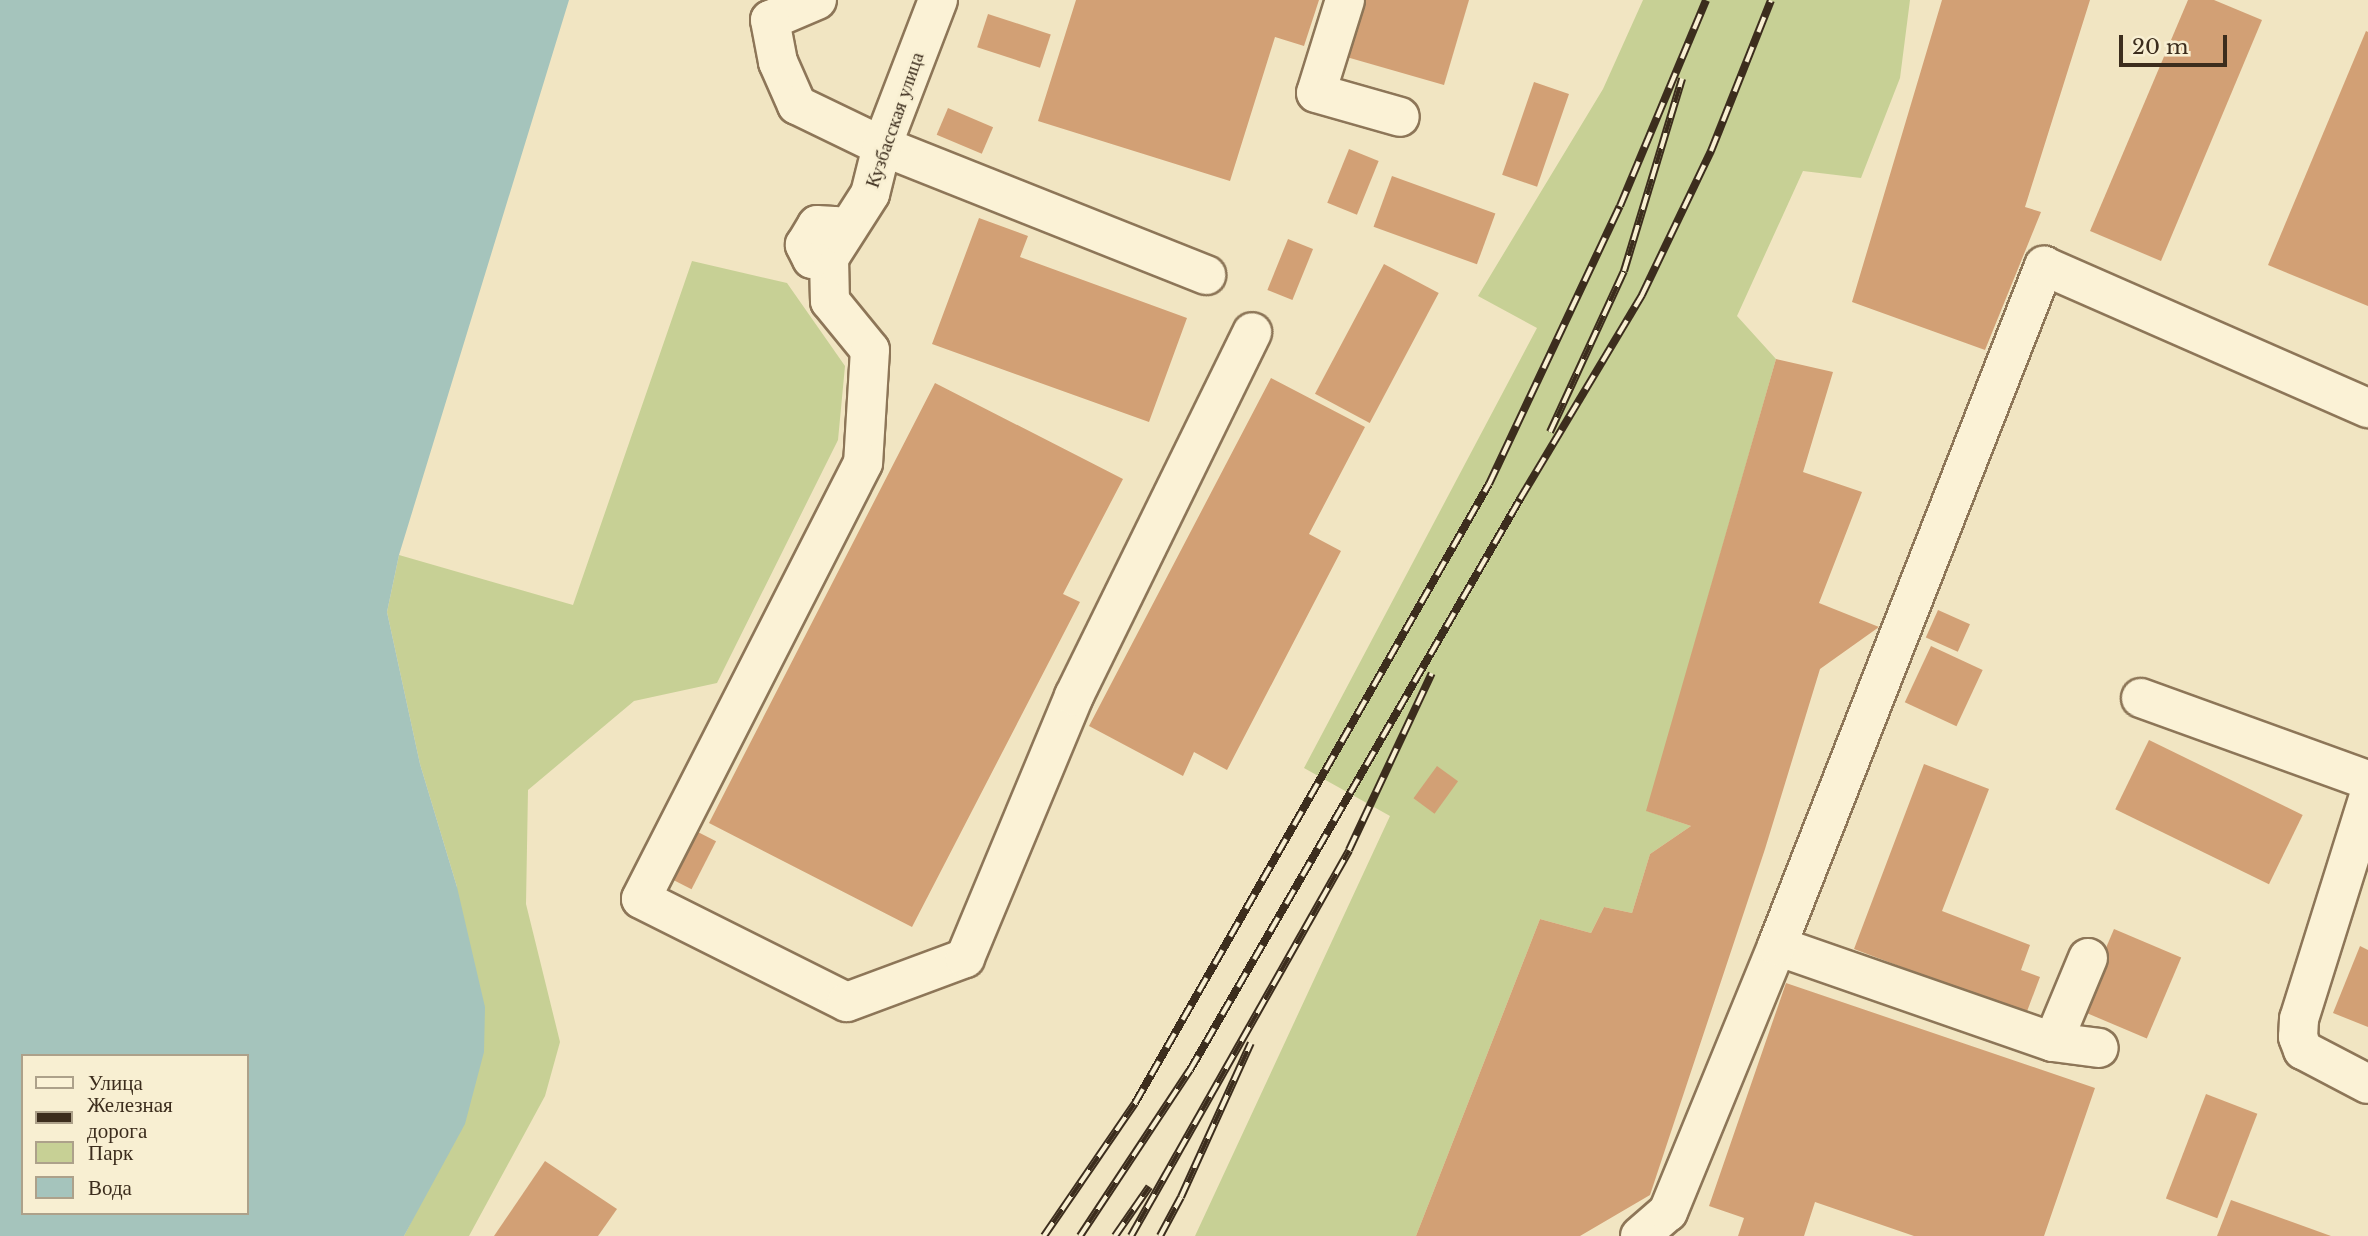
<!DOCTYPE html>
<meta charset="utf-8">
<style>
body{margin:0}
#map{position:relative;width:2368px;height:1236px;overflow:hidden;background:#f1e5c2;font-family:"Libre Baskerville",serif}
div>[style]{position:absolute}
.green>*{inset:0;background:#c7d095}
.water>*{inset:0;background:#a5c4bc}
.building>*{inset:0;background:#d2a075;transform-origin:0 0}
.roads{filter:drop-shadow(2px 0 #8d7658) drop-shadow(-2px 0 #8d7658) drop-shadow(0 2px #8d7658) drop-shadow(0 -2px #8d7658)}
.minor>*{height:38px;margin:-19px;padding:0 19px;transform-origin:19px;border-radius:19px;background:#fbf2d6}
.rail>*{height:8px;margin-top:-4px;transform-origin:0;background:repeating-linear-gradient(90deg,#f8efd2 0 16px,#3c2d1d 0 32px);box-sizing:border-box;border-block:2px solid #3c2d1d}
span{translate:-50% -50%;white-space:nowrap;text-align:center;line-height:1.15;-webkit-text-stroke:5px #f8efd2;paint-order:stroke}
.street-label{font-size:19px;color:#3c2d1d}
.legend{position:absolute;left:21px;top:1054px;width:228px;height:161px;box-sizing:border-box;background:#f8efd2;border:2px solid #ada18a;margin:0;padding:9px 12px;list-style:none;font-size:21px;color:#3c2d1d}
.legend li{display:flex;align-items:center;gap:14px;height:35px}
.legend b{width:35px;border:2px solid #ada18a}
.scale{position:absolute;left:2119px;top:35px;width:108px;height:32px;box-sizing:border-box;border:4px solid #3c2d1d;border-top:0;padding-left:9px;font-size:21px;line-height:24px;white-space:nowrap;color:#3c2d1d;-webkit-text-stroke:5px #f8efd2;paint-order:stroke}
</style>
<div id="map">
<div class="green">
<i style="clip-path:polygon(1643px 0,1910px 0,1900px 78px,1861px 178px,1803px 171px,1737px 316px,1776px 359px,1647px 811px,1691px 826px,1650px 854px,1632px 913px,1604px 907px,1591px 933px,1540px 919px,1416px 1236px,1195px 1236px,1390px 816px,1304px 768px,1537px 328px,1478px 296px,1603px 89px)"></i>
<i style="clip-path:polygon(692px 261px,787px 283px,845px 366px,838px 440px,717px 683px,634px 701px,528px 790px,526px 904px,560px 1042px,545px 1096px,469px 1236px,404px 1236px,426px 1193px,457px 887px,420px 764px,387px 612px,399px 555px,573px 605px)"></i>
</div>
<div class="water">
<i style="clip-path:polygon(evenodd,0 0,569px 0,399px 555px,387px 612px,420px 764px,457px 887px,485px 1007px,484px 1052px,465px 1124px,404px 1236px,0 1236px,0 0,23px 1056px,247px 1056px,247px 1213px,23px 1213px,23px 1056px)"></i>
</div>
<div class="building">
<i style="clip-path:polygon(1076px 0,1319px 0,1304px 46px,1275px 37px,1230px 181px,1038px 121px)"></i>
<i style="clip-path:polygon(1360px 0,1469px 0,1444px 85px,1343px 56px)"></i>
<i style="clip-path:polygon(1942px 0,2090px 0,2025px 207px,2041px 212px,1985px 350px,1852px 302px)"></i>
<i style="clip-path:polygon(2188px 0,2214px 0,2262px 20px,2161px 261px,2090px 231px)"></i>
<i style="left:988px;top:14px;width:66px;height:35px;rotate:18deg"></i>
<i style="clip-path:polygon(2366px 31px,2368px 32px,2368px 306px,2268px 265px)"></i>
<i style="left:1534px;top:82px;width:37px;height:98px;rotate:19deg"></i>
<i style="left:948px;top:108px;width:49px;height:29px;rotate:23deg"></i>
<i style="left:1349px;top:149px;width:32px;height:58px;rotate:22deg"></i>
<i style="left:1392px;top:176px;width:110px;height:54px;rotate:20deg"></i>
<i style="clip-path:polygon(979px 218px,1028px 236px,1020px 257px,1187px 318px,1149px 422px,932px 344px)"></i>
<i style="left:1288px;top:239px;width:27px;height:55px;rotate:22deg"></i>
<i style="left:1384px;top:264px;width:62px;height:147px;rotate:28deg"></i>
<i style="clip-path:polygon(1776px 359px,1833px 372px,1803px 472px,1862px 492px,1819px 603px,1879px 627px,1820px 669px,1765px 849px,1650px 1195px,1580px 1236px,1416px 1236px,1540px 919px,1591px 933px,1604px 907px,1632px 913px,1650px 854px,1691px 826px,1646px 811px)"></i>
<i style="clip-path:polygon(1271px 378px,1365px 427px,1309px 534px,1341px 551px,1227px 770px,1194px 752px,1183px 776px,1089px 726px)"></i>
<i style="clip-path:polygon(935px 383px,1123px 479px,1063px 594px,1080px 602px,912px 927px,709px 823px)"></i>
<i style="left:1938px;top:610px;width:35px;height:30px;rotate:24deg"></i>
<i style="left:1931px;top:646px;width:57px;height:62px;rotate:25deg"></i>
<i style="left:2149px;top:740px;width:171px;height:77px;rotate:26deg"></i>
<i style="clip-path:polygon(1924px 764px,1989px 789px,1942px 911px,2030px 945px,2021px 970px,2040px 977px,2026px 1014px,1854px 949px)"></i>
<i style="left:1437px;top:766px;width:26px;height:40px;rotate:36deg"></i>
<i style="left:692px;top:829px;width:27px;height:54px;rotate:27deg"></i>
<i style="left:2114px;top:929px;width:73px;height:88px;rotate:23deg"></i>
<i style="clip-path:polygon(2360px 946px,2368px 950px,2368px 1027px,2333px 1013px)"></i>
<i style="clip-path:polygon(1786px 983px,2095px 1088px,2044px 1236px,1914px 1236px,1815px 1202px,1804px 1236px,1738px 1236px,1744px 1218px,1709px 1206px)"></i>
<i style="left:2206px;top:1094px;width:55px;height:112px;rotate:21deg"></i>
<i style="clip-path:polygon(545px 1161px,617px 1209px,598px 1236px,494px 1236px)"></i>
<i style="clip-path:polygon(2231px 1200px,2331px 1236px,2217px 1236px)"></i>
</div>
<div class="roads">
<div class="minor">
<i style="left:817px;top:0;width:51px;rotate:156.9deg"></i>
<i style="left:770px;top:20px;width:43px;rotate:79.2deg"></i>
<i style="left:778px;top:62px;width:47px;rotate:66.2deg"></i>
<i style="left:797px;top:105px;width:94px;rotate:25.8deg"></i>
<i style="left:882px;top:146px;width:349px;rotate:21.7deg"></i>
<i style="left:938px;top:0;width:156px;rotate:111deg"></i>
<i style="left:882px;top:146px;width:49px;rotate:104deg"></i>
<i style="left:870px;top:194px;width:76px;rotate:122.6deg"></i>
<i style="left:829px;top:258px;width:43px;rotate:88.7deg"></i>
<i style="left:830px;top:301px;width:63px;rotate:50.8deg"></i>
<i style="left:870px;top:350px;width:113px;rotate:93.5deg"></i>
<i style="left:863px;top:463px;width:489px;rotate:117deg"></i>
<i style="left:641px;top:899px;width:230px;rotate:26.6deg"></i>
<i style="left:847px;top:1002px;width:126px;rotate:-20.4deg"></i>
<i style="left:965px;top:958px;width:284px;rotate:-67.4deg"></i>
<i style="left:1074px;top:696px;width:405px;rotate:-63.9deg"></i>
<i style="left:1345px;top:0;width:97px;rotate:107.3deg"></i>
<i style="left:1316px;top:93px;width:87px;rotate:15.9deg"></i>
<i style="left:829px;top:258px;width:17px;rotate:177deg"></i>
<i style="left:812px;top:259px;width:16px;rotate:-117deg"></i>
<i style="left:805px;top:245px;width:23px;rotate:-59deg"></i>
<i style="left:817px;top:225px;width:17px;rotate:3deg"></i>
<i style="left:834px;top:226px;width:13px;rotate:48deg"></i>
<i style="left:2141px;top:698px;width:241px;rotate:19.9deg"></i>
<i style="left:2368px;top:799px;width:231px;rotate:107.4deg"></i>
<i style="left:2299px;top:1019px;width:18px;rotate:93deg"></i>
<i style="left:2298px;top:1037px;width:14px;rotate:69deg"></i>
<i style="left:2303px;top:1050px;width:73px;rotate:27.6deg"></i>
<i style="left:1777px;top:946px;width:292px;rotate:19.2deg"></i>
<i style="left:2053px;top:1042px;width:46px;rotate:7.4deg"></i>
<i style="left:2053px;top:1042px;width:91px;rotate:-67.4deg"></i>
<i style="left:1640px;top:1236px;width:37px;rotate:-41deg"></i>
<i style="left:1668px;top:1212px;width:287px;rotate:-67.7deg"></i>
<i style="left:1777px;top:946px;width:731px;rotate:-68.56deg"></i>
<i style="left:2044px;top:266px;width:354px;rotate:23.7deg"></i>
</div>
</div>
<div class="rail">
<i style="left:1550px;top:432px;width:177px;rotate:-65.3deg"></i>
<i style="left:1624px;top:271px;width:201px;rotate:-73.2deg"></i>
<i style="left:1044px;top:1236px;width:161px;rotate:-55.6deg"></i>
<i style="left:1135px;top:1103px;width:713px;rotate:-60.24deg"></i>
<i style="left:1489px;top:484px;width:307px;rotate:-64.8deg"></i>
<i style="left:1620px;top:206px;width:223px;rotate:-67.3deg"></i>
<i style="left:1080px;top:1236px;width:199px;rotate:-56.5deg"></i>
<i style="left:1190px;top:1070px;width:660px;rotate:-59.97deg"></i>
<i style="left:1520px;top:499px;width:238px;rotate:-59.1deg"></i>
<i style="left:1642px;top:295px;width:160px;rotate:-64.4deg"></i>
<i style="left:1711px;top:151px;width:162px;rotate:-68.3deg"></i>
<i style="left:1115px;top:1236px;width:60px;rotate:-55.2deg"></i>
<i style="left:1131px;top:1236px;width:443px;rotate:-60.5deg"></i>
<i style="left:1349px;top:850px;width:195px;rotate:-64.9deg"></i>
<i style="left:1160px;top:1236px;width:44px;rotate:-61.7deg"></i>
<i style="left:1181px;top:1197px;width:169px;rotate:-65.6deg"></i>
</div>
<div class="street-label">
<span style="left:895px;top:120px;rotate:-71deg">Кузбасская улица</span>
</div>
<ul class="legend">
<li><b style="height:9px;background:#fbf2d6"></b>Улица</li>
<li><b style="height:9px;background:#3c2d1d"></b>Железная дорога</li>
<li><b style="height:19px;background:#c7d095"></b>Парк</li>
<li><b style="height:19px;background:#a5c4bc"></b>Вода</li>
</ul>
<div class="scale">20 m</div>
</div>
